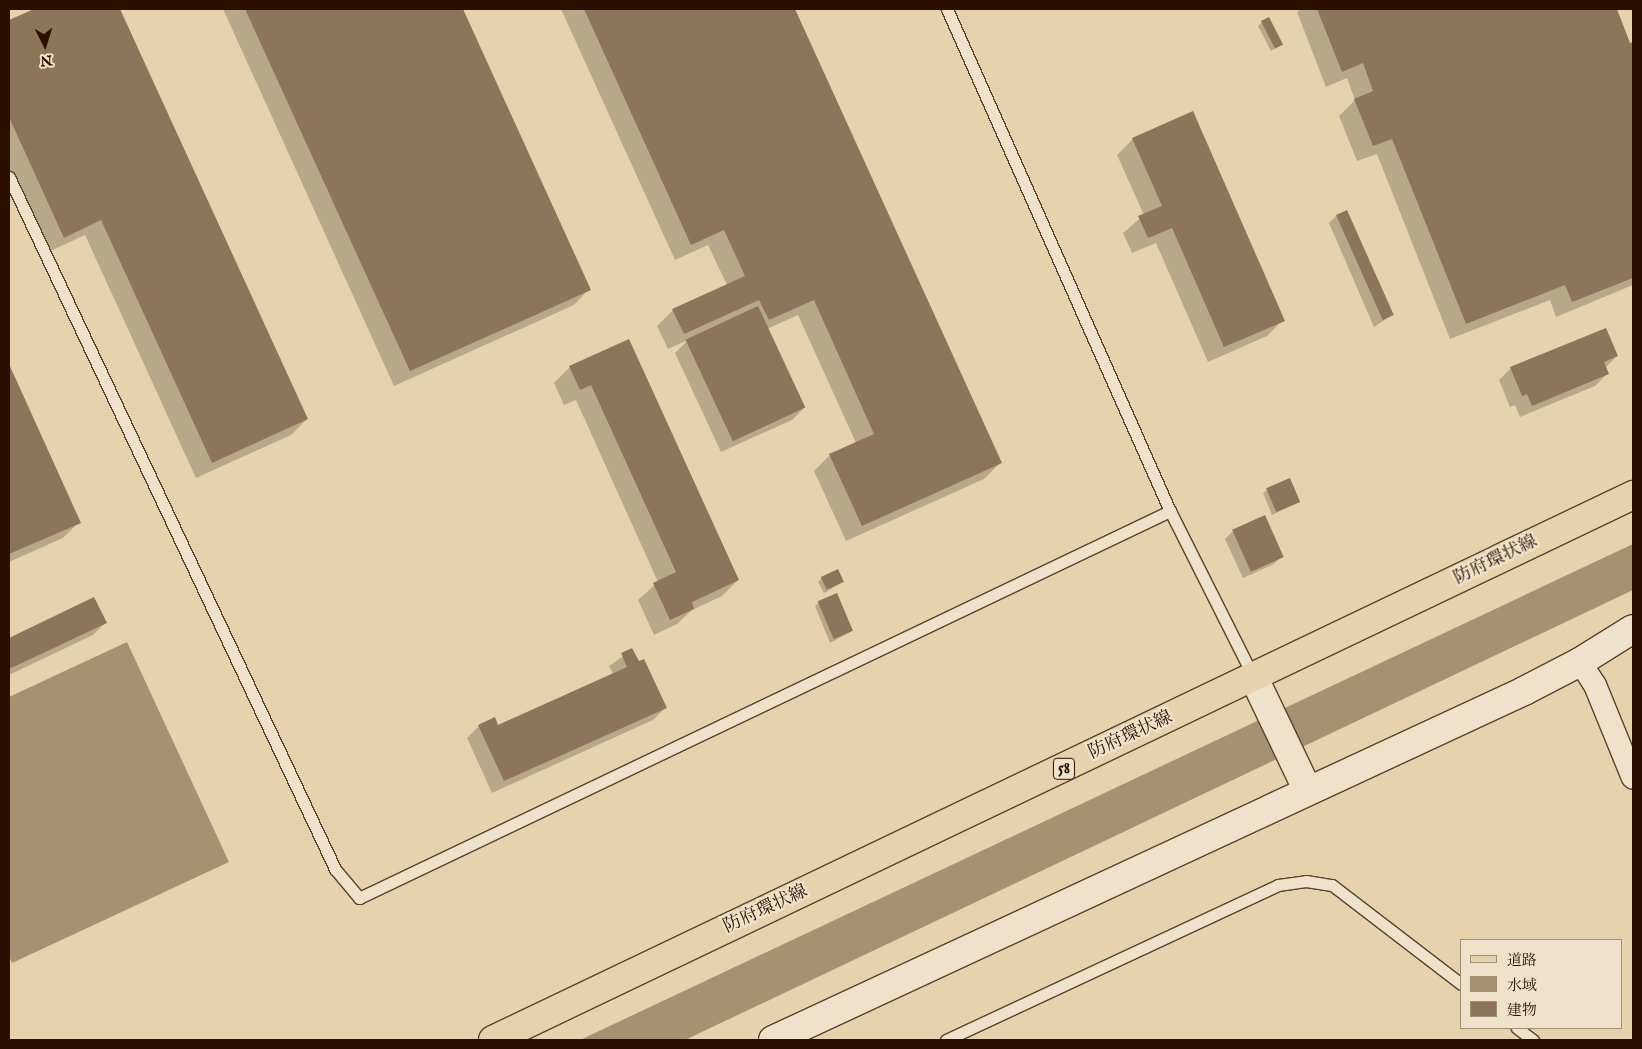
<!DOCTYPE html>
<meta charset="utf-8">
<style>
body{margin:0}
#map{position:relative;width:1642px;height:1049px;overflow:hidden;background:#e6d3ad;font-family:"IM FELL English","Noto Serif JP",serif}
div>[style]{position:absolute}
.water>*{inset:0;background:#a69173}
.shadow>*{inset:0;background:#0003}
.building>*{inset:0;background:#8c755b;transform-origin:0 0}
.roads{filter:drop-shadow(1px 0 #5a412d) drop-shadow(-1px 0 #5a412d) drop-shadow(0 1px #5a412d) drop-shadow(0 -1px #5a412d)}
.service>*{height:11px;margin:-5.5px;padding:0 5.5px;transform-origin:5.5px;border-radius:5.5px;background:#efe2ca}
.minor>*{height:22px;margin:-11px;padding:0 11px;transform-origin:11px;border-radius:11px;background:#efe2ca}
.tertiary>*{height:28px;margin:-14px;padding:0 14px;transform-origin:14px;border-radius:14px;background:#efe2ca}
.primary>*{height:28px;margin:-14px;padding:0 14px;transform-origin:14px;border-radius:14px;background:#e6d3ad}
span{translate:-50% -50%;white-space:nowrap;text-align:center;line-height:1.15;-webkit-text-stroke:4.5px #efe2ca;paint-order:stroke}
.shield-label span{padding:1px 4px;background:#efe2ca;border:1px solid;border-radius:4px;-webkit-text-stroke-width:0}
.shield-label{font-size:16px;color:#2b1002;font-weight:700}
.street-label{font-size:18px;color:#2b1002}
.frame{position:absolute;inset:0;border:10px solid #2b1002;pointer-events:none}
.legend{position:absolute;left:1460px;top:939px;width:162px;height:90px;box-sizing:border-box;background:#efe2ca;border:1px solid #a18e7a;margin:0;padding:6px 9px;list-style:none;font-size:15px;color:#2b1002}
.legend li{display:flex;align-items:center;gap:10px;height:25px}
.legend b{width:25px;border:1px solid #a18e7a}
.north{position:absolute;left:20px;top:20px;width:50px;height:50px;-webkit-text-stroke:4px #efe2ca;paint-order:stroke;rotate:175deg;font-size:14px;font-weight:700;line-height:20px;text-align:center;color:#2b1002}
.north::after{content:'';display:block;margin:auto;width:18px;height:22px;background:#2b1002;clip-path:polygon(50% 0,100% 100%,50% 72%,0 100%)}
</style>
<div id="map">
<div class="water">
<i style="clip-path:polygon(1633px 544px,1633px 590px,685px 1040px,580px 1040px)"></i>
<i style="clip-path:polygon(127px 642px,229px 862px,12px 963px,9px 956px,9px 697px)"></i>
</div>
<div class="shadow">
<i style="clip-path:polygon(37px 9px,119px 9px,307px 419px,291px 435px,196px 478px,85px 235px,48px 252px,9px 167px,9px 22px)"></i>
<i style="clip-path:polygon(223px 9px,462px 9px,589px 289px,574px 305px,394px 386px)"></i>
<i style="clip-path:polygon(561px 9px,794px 9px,1000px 463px,984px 479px,846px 541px,814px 471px,830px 455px,856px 443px,798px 315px,767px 329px,804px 408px,792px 420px,721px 452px,675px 353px,688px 340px,668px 349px,657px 326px,673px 310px,727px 285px,708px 245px,675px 260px)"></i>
<i style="clip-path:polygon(1301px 9px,1615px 9px,1630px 45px,1633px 43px,1633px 285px,1556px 317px,1550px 300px,1450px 339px,1377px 154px,1357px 161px,1339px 116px,1355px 100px,1347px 78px,1326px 87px,1297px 12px)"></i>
<i style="clip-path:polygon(1262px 22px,1281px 44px,1271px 51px,1258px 26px)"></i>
<i style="clip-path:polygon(1133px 139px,1283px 320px,1267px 336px,1208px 362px,1156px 243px,1132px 253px,1123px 233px,1144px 215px,1117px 155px)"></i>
<i style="clip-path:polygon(1337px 215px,1392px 315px,1374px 327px,1329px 223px)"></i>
<i style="clip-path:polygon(629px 341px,738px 580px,722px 596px,692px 610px,677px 624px,654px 635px,638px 600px,658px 582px,576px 400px,564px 405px,554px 383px,570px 367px)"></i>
<i style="clip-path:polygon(1617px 356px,1605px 368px,1607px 374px,1595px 386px,1520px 417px,1515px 405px,1510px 407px,1499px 380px,1511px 368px)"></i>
<i style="clip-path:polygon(9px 367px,79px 522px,63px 538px,9px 562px)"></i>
<i style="clip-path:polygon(1267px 490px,1299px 502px,1272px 515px,1263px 493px)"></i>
<i style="clip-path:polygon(1233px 531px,1282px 556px,1274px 564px,1243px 578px,1225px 539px)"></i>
<i style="clip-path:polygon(822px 578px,843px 582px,824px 593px,818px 582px)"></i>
<i style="clip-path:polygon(94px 599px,105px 623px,93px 635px,9px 675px,9px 639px)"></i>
<i style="clip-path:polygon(818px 603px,852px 631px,830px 643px,815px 606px)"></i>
<i style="clip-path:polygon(632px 650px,665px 708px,653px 720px,492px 793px,467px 738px,479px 726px,498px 727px,613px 674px,609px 666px)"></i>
</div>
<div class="building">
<i style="clip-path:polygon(34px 9px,120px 9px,308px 419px,212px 463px,101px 220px,64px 238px,9px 117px,9px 20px)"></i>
<i style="clip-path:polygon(245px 9px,463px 9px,591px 290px,410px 371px)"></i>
<i style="clip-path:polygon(584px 9px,795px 9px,1002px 463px,862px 526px,829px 454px,874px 434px,814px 300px,769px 320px,759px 300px,684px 334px,672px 309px,745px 276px,724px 230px,691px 245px)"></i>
<i style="clip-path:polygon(1317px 9px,1617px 9px,1630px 43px,1633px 42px,1633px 278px,1572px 302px,1565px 285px,1466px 324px,1392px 139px,1373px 146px,1354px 99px,1373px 91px,1363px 63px,1342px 72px)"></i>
<i style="left:1269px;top:17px;width:31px;height:9px;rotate:63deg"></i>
<i style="clip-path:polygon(1193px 111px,1285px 321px,1224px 347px,1172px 228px,1148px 238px,1138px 216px,1162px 206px,1132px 138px)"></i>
<i style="left:1347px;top:210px;width:115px;height:12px;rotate:66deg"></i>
<i style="left:758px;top:306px;width:112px;height:80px;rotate:65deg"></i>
<i style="clip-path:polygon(1606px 328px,1618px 356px,1604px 362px,1609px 374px,1532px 406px,1527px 394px,1522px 396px,1510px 367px)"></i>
<i style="clip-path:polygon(629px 339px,739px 580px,692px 602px,694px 609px,670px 620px,653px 583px,676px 572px,591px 385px,580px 390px,569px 366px)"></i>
<i style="clip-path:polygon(9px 364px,81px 523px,9px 554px)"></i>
<i style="left:1290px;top:478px;width:26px;height:26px;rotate:67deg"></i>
<i style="left:1265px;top:515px;width:46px;height:36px;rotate:66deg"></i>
<i style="left:838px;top:569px;width:14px;height:19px;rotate:65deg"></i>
<i style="left:837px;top:593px;width:41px;height:21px;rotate:67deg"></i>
<i style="clip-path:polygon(94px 597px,107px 623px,9px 669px,9px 638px)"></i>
<i style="clip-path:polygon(632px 648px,639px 661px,644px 659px,667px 708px,504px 781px,478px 725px,495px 717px,498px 725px,627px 667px,621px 653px)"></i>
</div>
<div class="roads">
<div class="service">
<i style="left:947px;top:9px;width:549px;rotate:66.05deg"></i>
<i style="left:1170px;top:511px;width:185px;rotate:63.3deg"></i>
<i style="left:9px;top:177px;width:765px;rotate:64.77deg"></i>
<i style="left:335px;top:869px;width:38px;rotate:50deg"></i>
<i style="left:359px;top:898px;width:899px;rotate:-25.51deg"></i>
<i style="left:1517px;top:1028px;width:20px;rotate:37deg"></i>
<i style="left:946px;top:1040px;width:366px;rotate:-25deg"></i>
<i style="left:1278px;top:885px;width:28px;rotate:-8deg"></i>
<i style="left:1306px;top:881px;width:26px;rotate:9deg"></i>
<i style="left:1332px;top:885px;width:163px;rotate:37.5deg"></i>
</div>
<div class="minor">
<i style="left:1580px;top:662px;width:27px;rotate:57deg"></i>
<i style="left:1595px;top:685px;width:100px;rotate:67.8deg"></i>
</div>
<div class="tertiary">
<i style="left:1254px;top:678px;width:123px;rotate:64.5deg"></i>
<i style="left:773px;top:1040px;width:828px;rotate:-24.92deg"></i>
<i style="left:1524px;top:691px;width:63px;rotate:-27.4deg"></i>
<i style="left:1580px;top:662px;width:62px;rotate:-31.9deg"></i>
</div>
<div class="primary">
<i style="left:493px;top:1040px;width:1264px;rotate:-25.55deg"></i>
</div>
</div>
<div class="shield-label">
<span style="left:1064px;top:769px">58</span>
</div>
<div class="street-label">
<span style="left:1496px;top:561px;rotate:-26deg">防府環状線</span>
<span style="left:1131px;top:736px;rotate:-25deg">防府環状線</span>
<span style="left:766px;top:910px;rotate:-25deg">防府環状線</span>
</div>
<div class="frame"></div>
<ul class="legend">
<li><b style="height:6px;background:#e6d3ad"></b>道路</li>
<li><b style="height:14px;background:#a69173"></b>水域</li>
<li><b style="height:14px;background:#8c755b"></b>建物</li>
</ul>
<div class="north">N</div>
</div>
